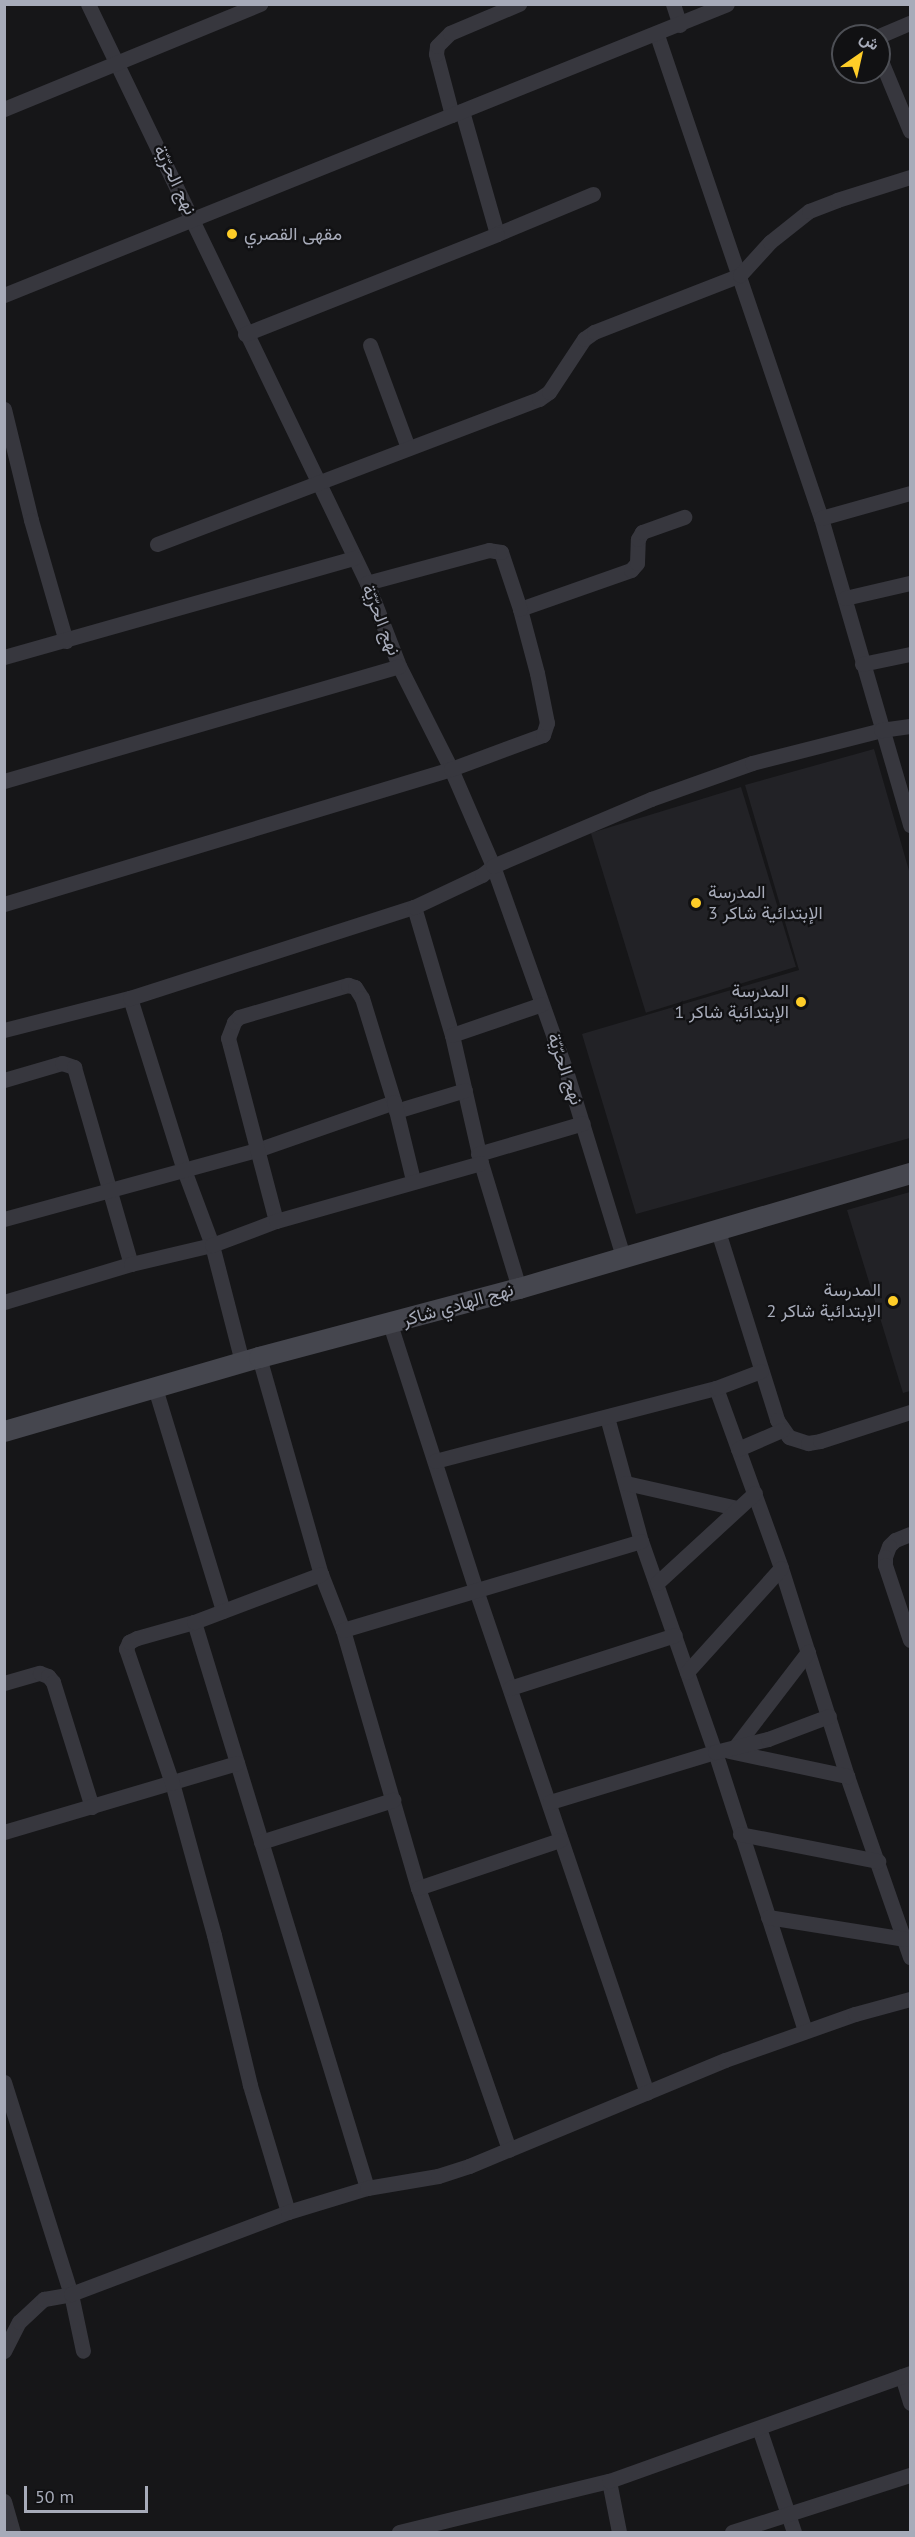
<!DOCTYPE html>
<meta charset="utf-8">
<style>
body{margin:0}
#map{position:relative;width:915px;height:2537px;overflow:hidden;background:#161618;font-family:"PT Sans",Vazirmatn,sans-serif}
div>[style]{position:absolute}
.built>*{inset:0;background:#222226;transform-origin:0 0}
.street>*{height:15px;margin:-7.5px;padding:0 7.5px;transform-origin:7.5px;border-radius:7.5px;background:#37373e}
.secondary>*{height:21px;margin:-10.5px;padding:0 10.5px;transform-origin:10.5px;border-radius:10.5px;background:#45464e}
.dots>*{width:16px;height:16px;translate:-50% -50%;box-sizing:border-box;border:3px solid #111113;border-radius:50%}
span{translate:-50% -50%;white-space:nowrap;text-align:center;line-height:1.15;-webkit-text-stroke:4.5px #111113;paint-order:stroke}
.street-label{font-size:18px;color:#a7abb9}
.poi-label{font-size:18px;color:#a7abb9}
.left{translate:0 -50%;text-align:left}
.right{translate:-100% -50%;text-align:right}
.frame{position:absolute;inset:0;border:6px solid #a7abb9;pointer-events:none}
.north{position:absolute;left:831px;top:24px;width:60px;height:60px;box-sizing:border-box;background:#111113;border:2px solid #4d4f55;border-radius:50%;rotate:34deg;font-size:16px;font-weight:700;line-height:24px;text-align:center;color:#a7abb9}
.north::after{content:'';display:block;margin:auto;width:21px;height:27px;background:#fecd28;clip-path:polygon(50% 0,100% 100%,50% 72%,0 100%)}
.scale{position:absolute;left:24px;top:2486px;width:124px;height:27px;box-sizing:border-box;border:3px solid #a7abb9;border-top:0;padding-left:8px;font-size:18px;line-height:21px;white-space:nowrap;color:#a7abb9;-webkit-text-stroke:4px #111113;paint-order:stroke}
</style>
<div id="map">
<div class="built">
<i style="clip-path:polygon(874px 749px,910px 874px,910px 1138px,636px 1214px,582px 1034px,799px 970px,745px 785px)"></i>
<i style="left:741px;top:787px;width:188px;height:157px;rotate:73deg"></i>
<i style="clip-path:polygon(910px 1192px,910px 1391px,903px 1393px,847px 1210px)"></i>
</div>
<div class="street">
<i style="left:88px;top:4px;width:643px;rotate:64.27deg"></i>
<i style="left:367px;top:583px;width:89px;rotate:68.9deg"></i>
<i style="left:399px;top:666px;width:115px;rotate:63.2deg"></i>
<i style="left:451px;top:769px;width:106px;rotate:66.6deg"></i>
<i style="left:493px;top:866px;width:218px;rotate:70.4deg"></i>
<i style="left:566px;top:1071px;width:194px;rotate:72.9deg"></i>
<i style="left:673px;top:4px;width:22px;rotate:72deg"></i>
<i style="left:657px;top:35px;width:510px;rotate:71.25deg"></i>
<i style="left:821px;top:518px;width:320px;rotate:73.8deg"></i>
<i style="left:879px;top:36px;width:34px;rotate:-23deg"></i>
<i style="left:879px;top:56px;width:81px;rotate:67.5deg"></i>
<i style="left:4px;top:109px;width:277px;rotate:-22.3deg"></i>
<i style="left:462px;top:111px;width:128px;rotate:74.1deg"></i>
<i style="left:497px;top:234px;width:104px;rotate:-22.6deg"></i>
<i style="left:452px;top:115px;width:63px;rotate:-104.7deg"></i>
<i style="left:436px;top:54px;width:8px;rotate:-83deg"></i>
<i style="left:437px;top:46px;width:18px;rotate:-45deg"></i>
<i style="left:450px;top:33px;width:75px;rotate:-22.8deg"></i>
<i style="left:4px;top:295px;width:779px;rotate:-21.92deg"></i>
<i style="left:245px;top:334px;width:271px;rotate:-21.6deg"></i>
<i style="left:370px;top:345px;width:110px;rotate:69.7deg"></i>
<i style="left:4px;top:409px;width:114px;rotate:76.3deg"></i>
<i style="left:31px;top:520px;width:126px;rotate:73.9deg"></i>
<i style="left:821px;top:518px;width:92px;rotate:-15.7deg"></i>
<i style="left:157px;top:544px;width:409px;rotate:-20.8deg"></i>
<i style="left:539px;top:399px;width:12px;rotate:-35deg"></i>
<i style="left:549px;top:392px;width:64px;rotate:-56.6deg"></i>
<i style="left:584px;top:339px;width:12px;rotate:-35deg"></i>
<i style="left:594px;top:332px;width:157px;rotate:-21.3deg"></i>
<i style="left:740px;top:275px;width:45px;rotate:-47.7deg"></i>
<i style="left:770px;top:242px;width:50px;rotate:-38.5deg"></i>
<i style="left:809px;top:211px;width:30px;rotate:-21deg"></i>
<i style="left:837px;top:200px;width:77px;rotate:-17.5deg"></i>
<i style="left:845px;top:598px;width:67px;rotate:-13deg"></i>
<i style="left:520px;top:609px;width:118px;rotate:-19.4deg"></i>
<i style="left:631px;top:570px;width:9px;rotate:-49deg"></i>
<i style="left:637px;top:563px;width:24px;rotate:-88deg"></i>
<i style="left:638px;top:539px;width:8px;rotate:-60deg"></i>
<i style="left:642px;top:532px;width:45px;rotate:-19.7deg"></i>
<i style="left:4px;top:657px;width:364px;rotate:-15.8deg"></i>
<i style="left:862px;top:664px;width:49px;rotate:-11.8deg"></i>
<i style="left:4px;top:781px;width:411px;rotate:-16.2deg"></i>
<i style="left:4px;top:904px;width:467px;rotate:-16.8deg"></i>
<i style="left:451px;top:769px;width:98px;rotate:-20.3deg"></i>
<i style="left:543px;top:735px;width:13px;rotate:-72deg"></i>
<i style="left:547px;top:723px;width:51px;rotate:-101.3deg"></i>
<i style="left:537px;top:673px;width:66px;rotate:-104.9deg"></i>
<i style="left:520px;top:609px;width:60px;rotate:-108.4deg"></i>
<i style="left:501px;top:552px;width:12px;rotate:-171deg"></i>
<i style="left:489px;top:550px;width:126px;rotate:164.9deg"></i>
<i style="left:414px;top:907px;width:134px;rotate:73.5deg"></i>
<i style="left:452px;top:1035px;width:131px;rotate:77.2deg"></i>
<i style="left:481px;top:1163px;width:131px;rotate:73.1deg"></i>
<i style="left:130px;top:998px;width:180px;rotate:72.6deg"></i>
<i style="left:184px;top:1170px;width:80px;rotate:69.5deg"></i>
<i style="left:212px;top:1245px;width:121px;rotate:75.6deg"></i>
<i style="left:4px;top:1030px;width:130px;rotate:-14.3deg"></i>
<i style="left:130px;top:998px;width:298px;rotate:-17.8deg"></i>
<i style="left:414px;top:907px;width:75px;rotate:-25.2deg"></i>
<i style="left:482px;top:875px;width:14px;rotate:-39deg"></i>
<i style="left:493px;top:866px;width:172px;rotate:-23deg"></i>
<i style="left:651px;top:799px;width:107px;rotate:-19.6deg"></i>
<i style="left:752px;top:763px;width:133px;rotate:-14.3deg"></i>
<i style="left:881px;top:730px;width:29px;rotate:-8deg"></i>
<i style="left:452px;top:1035px;width:95px;rotate:-19deg"></i>
<i style="left:4px;top:1080px;width:60px;rotate:-16.3deg"></i>
<i style="left:62px;top:1063px;width:13px;rotate:18deg"></i>
<i style="left:74px;top:1067px;width:205px;rotate:73.9deg"></i>
<i style="left:396px;top:1111px;width:72px;rotate:-16.9deg"></i>
<i style="left:478px;top:1154px;width:109px;rotate:-16.4deg"></i>
<i style="left:4px;top:1219px;width:262px;rotate:-15.3deg"></i>
<i style="left:257px;top:1150px;width:145px;rotate:-19.3deg"></i>
<i style="left:276px;top:1221px;width:189px;rotate:-104.7deg"></i>
<i style="left:228px;top:1038px;width:17px;rotate:-69deg"></i>
<i style="left:234px;top:1022px;width:7px;rotate:-45deg"></i>
<i style="left:239px;top:1017px;width:114px;rotate:-16.4deg"></i>
<i style="left:348px;top:985px;width:7px;rotate:16deg"></i>
<i style="left:355px;top:987px;width:13px;rotate:58deg"></i>
<i style="left:362px;top:998px;width:109px;rotate:72.9deg"></i>
<i style="left:394px;top:1102px;width:80px;rotate:76.3deg"></i>
<i style="left:717px;top:1228px;width:201px;rotate:72.6deg"></i>
<i style="left:777px;top:1420px;width:21px;rotate:55deg"></i>
<i style="left:789px;top:1437px;width:20px;rotate:18deg"></i>
<i style="left:808px;top:1443px;width:12px;rotate:-9deg"></i>
<i style="left:820px;top:1441px;width:95px;rotate:-17.9deg"></i>
<i style="left:4px;top:1302px;width:133px;rotate:-16.7deg"></i>
<i style="left:131px;top:1264px;width:83px;rotate:-13.2deg"></i>
<i style="left:212px;top:1245px;width:68px;rotate:-20.6deg"></i>
<i style="left:276px;top:1221px;width:213px;rotate:-15.8deg"></i>
<i style="left:390px;top:1324px;width:280px;rotate:72.1deg"></i>
<i style="left:476px;top:1590px;width:531px;rotate:71.22deg"></i>
<i style="left:259px;top:1357px;width:226px;rotate:74.1deg"></i>
<i style="left:321px;top:1574px;width:60px;rotate:68.6deg"></i>
<i style="left:343px;top:1630px;width:269px;rotate:73.8deg"></i>
<i style="left:418px;top:1888px;width:277px;rotate:70.8deg"></i>
<i style="left:155px;top:1388px;width:233px;rotate:73deg"></i>
<i style="left:716px;top:1388px;width:191px;rotate:70.1deg"></i>
<i style="left:781px;top:1568px;width:218px;rotate:72.4deg"></i>
<i style="left:847px;top:1776px;width:192px;rotate:70.8deg"></i>
<i style="left:607px;top:1417px;width:129px;rotate:74.7deg"></i>
<i style="left:641px;top:1541px;width:224px;rotate:70.7deg"></i>
<i style="left:715px;top:1752px;width:293px;rotate:72.1deg"></i>
<i style="left:738px;top:1449px;width:48px;rotate:-23.4deg"></i>
<i style="left:435px;top:1461px;width:290px;rotate:-14.6deg"></i>
<i style="left:716px;top:1388px;width:48px;rotate:-20.7deg"></i>
<i style="left:626px;top:1483px;width:114px;rotate:12.7deg"></i>
<i style="left:910px;top:1534px;width:16px;rotate:158deg"></i>
<i style="left:895px;top:1540px;width:8px;rotate:135deg"></i>
<i style="left:889px;top:1546px;width:12px;rotate:110deg"></i>
<i style="left:885px;top:1557px;width:8px;rotate:90deg"></i>
<i style="left:885px;top:1565px;width:79px;rotate:71.6deg"></i>
<i style="left:657px;top:1583px;width:133px;rotate:-42.6deg"></i>
<i style="left:194px;top:1622px;width:592px;rotate:73deg"></i>
<i style="left:343px;top:1630px;width:311px;rotate:-16.6deg"></i>
<i style="left:687px;top:1672px;width:140px;rotate:-47.9deg"></i>
<i style="left:4px;top:1683px;width:37px;rotate:-16deg"></i>
<i style="left:40px;top:1673px;width:9px;rotate:21deg"></i>
<i style="left:48px;top:1676px;width:8px;rotate:50deg"></i>
<i style="left:53px;top:1682px;width:131px;rotate:72.7deg"></i>
<i style="left:510px;top:1688px;width:173px;rotate:-17.8deg"></i>
<i style="left:735px;top:1747px;width:120px;rotate:-52.5deg"></i>
<i style="left:729px;top:1751px;width:121px;rotate:12deg"></i>
<i style="left:550px;top:1802px;width:172px;rotate:-16.9deg"></i>
<i style="left:715px;top:1752px;width:55px;rotate:-13.8deg"></i>
<i style="left:768px;top:1739px;width:65px;rotate:-20.7deg"></i>
<i style="left:4px;top:1832px;width:243px;rotate:-16.5deg"></i>
<i style="left:740px;top:1834px;width:141px;rotate:11.1deg"></i>
<i style="left:261px;top:1842px;width:139px;rotate:-17.7deg"></i>
<i style="left:418px;top:1888px;width:150px;rotate:-18.7deg"></i>
<i style="left:768px;top:1917px;width:139px;rotate:9.1deg"></i>
<i style="left:4px;top:2082px;width:222px;rotate:72.5deg"></i>
<i style="left:71px;top:2294px;width:58px;rotate:78.1deg"></i>
<i style="left:288px;top:2212px;width:133px;rotate:-106.7deg"></i>
<i style="left:250px;top:2085px;width:154px;rotate:-103.5deg"></i>
<i style="left:214px;top:1935px;width:158px;rotate:-105.4deg"></i>
<i style="left:172px;top:1783px;width:142px;rotate:-108.9deg"></i>
<i style="left:126px;top:1649px;width:8px;rotate:-67deg"></i>
<i style="left:129px;top:1642px;width:9px;rotate:-27deg"></i>
<i style="left:137px;top:1638px;width:59px;rotate:-15.7deg"></i>
<i style="left:194px;top:1622px;width:136px;rotate:-20.7deg"></i>
<i style="left:4px;top:2351px;width:33px;rotate:-63deg"></i>
<i style="left:19px;top:2322px;width:34px;rotate:-43deg"></i>
<i style="left:44px;top:2299px;width:27px;rotate:-10deg"></i>
<i style="left:71px;top:2294px;width:232px;rotate:-20.7deg"></i>
<i style="left:288px;top:2212px;width:83px;rotate:-16.9deg"></i>
<i style="left:367px;top:2188px;width:72px;rotate:-9.6deg"></i>
<i style="left:438px;top:2176px;width:33px;rotate:-18deg"></i>
<i style="left:469px;top:2166px;width:277px;rotate:-22.5deg"></i>
<i style="left:725px;top:2060px;width:138px;rotate:-19.5deg"></i>
<i style="left:855px;top:2014px;width:57px;rotate:-15.3deg"></i>
<i style="left:902px;top:2376px;width:28px;rotate:73deg"></i>
<i style="left:759px;top:2428px;width:110px;rotate:71.4deg"></i>
<i style="left:609px;top:2481px;width:52px;rotate:78.9deg"></i>
<i style="left:4px;top:2501px;width:32px;rotate:74deg"></i>
<i style="left:399px;top:2532px;width:216px;rotate:-13.7deg"></i>
<i style="left:609px;top:2481px;width:320px;rotate:-19.7deg"></i>
<i style="left:732px;top:2532px;width:187px;rotate:-17.8deg"></i>
</div>
<div class="secondary">
<i style="left:4px;top:1431px;width:266px;rotate:-16.2deg"></i>
<i style="left:259px;top:1357px;width:269px;rotate:-14.9deg"></i>
<i style="left:519px;top:1288px;width:408px;rotate:-16.4deg"></i>
</div>
<div class="dots">
<i style="left:232px;top:234px;background:#fecd28"></i>
<i style="left:696px;top:903px;background:#fecd28"></i>
<i style="left:801px;top:1002px;background:#fecd28"></i>
<i style="left:893px;top:1301px;background:#fecd28"></i>
</div>
<div class="street-label">
<span style="left:175px;top:180px;rotate:64deg">نهج الحرّيّة</span>
<span style="left:381px;top:620px;rotate:68deg">نهج الحرّيّة</span>
<span style="left:565px;top:1069px;rotate:71deg">نهج الحرّيّة</span>
<span style="left:458px;top:1305px;rotate:-16deg">نهج الهادي شاكر</span>
</div>
<div class="poi-label">
<span class="left" style="left:244px;top:234px">مقهى القصري</span>
<span class="left" style="left:708px;top:903px">المدرسة<br>الإبتدائية شاكر 3</span>
<span class="right" style="left:789px;top:1002px">المدرسة<br>الإبتدائية شاكر 1</span>
<span class="right" style="left:881px;top:1301px">المدرسة<br>الإبتدائية شاكر 2</span>
</div>
<div class="frame"></div>
<div class="north">ش</div>
<div class="scale">50 m</div>
</div>
